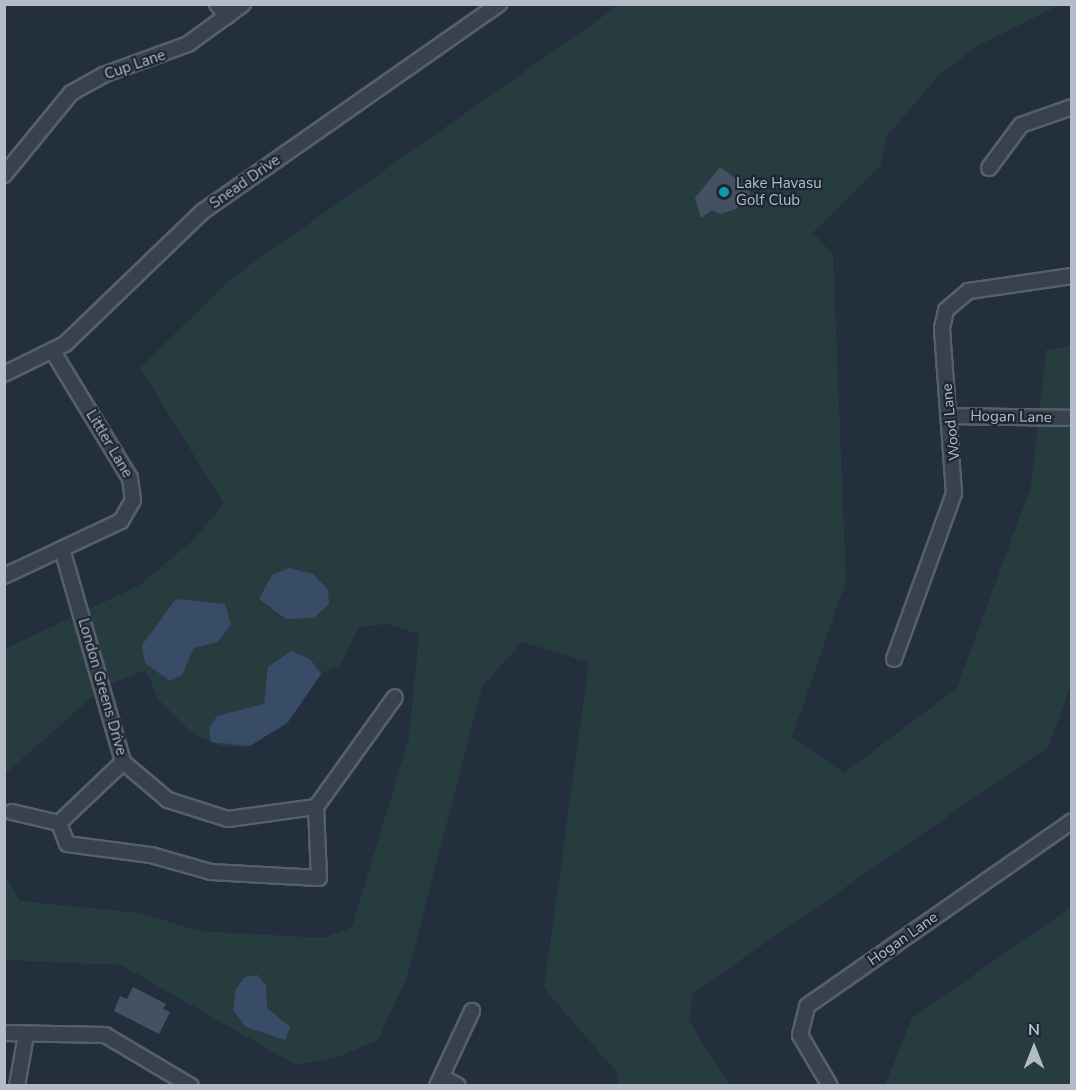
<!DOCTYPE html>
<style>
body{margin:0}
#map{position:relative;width:1076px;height:1090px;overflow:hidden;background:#242f3e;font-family:"Nunito Sans",sans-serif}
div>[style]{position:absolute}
.green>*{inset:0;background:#263c3f}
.water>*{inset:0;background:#394c67}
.building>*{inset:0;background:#455162}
.roads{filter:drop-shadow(2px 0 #565f6c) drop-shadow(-2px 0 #565f6c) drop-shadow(0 2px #565f6c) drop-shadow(0 -2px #565f6c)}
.street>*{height:14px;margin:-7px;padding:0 7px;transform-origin:7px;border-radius:7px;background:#38414e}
.dots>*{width:16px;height:16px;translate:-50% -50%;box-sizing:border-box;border:3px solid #1d2633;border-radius:50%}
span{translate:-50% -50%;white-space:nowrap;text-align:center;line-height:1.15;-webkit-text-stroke:4.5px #1d2633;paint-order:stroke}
.street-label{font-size:15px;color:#b4bcc9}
.poi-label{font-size:15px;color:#b4bcc9}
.left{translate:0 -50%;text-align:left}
.frame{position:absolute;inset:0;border:6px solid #b4bcc9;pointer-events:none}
.north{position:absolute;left:1004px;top:1018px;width:60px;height:60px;-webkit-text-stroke:4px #1d2633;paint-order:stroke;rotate:0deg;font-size:16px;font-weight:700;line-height:24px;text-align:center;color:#b4bcc9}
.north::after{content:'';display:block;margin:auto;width:21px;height:27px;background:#b4bcc9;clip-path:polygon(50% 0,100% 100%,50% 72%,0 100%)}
</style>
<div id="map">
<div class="green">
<i style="clip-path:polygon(619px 5px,1059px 5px,976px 47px,938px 76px,887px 136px,880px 167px,813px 232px,833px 255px,846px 581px,792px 737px,844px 773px,957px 688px,1031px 486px,1046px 350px,1071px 346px,1071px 684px,1049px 746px,693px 993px,689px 1020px,729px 1085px,617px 1085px,618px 1074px,544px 988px,589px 662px,522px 642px,482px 687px,407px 977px,378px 1040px,337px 1057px,296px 1065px,121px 965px,5px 960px,4px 873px,20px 901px,139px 913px,200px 931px,324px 938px,352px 927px,409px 738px,419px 634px,387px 624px,359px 627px,340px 666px,323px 672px,285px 726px,244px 747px,221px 746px,194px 735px,158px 699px,146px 670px,104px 686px,5px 774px,5px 649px,140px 585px,191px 542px,224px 504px,140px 368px,233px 277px)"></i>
<i style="clip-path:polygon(1071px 907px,1071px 1085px,885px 1085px,912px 1018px)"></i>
</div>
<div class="water">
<i style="clip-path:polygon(289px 568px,313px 574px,328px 590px,329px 604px,314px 618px,286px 619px,259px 599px,272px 575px)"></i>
<i style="clip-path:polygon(176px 599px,225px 604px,231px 625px,217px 642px,194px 648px,182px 675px,170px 681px,145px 663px,142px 645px)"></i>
<i style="clip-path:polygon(291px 651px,310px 659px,321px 674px,288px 722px,250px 746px,211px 742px,209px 728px,217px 716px,264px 704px,268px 667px)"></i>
<i style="clip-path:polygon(258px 975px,266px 986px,267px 1008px,290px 1027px,285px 1040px,246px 1027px,233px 1010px,236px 989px,245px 977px)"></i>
</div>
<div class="building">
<i style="clip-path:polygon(720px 167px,748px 188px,750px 195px,736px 209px,721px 214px,712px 210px,701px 218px,695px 198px)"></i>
<i style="clip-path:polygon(133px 987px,166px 1004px,163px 1009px,170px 1012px,159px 1034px,114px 1011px,120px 996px,127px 999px)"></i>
</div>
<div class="roads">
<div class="street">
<i style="left:217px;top:4px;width:16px;rotate:52deg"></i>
<i style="left:989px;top:168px;width:54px;rotate:-53.3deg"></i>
<i style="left:1021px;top:125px;width:54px;rotate:-19.4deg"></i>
<i style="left:4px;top:175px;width:106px;rotate:-50.7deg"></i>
<i style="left:71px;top:93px;width:37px;rotate:-29deg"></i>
<i style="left:103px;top:75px;width:90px;rotate:-20deg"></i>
<i style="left:188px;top:44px;width:68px;rotate:-36deg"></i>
<i style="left:4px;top:374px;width:68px;rotate:-26.2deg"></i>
<i style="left:65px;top:344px;width:190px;rotate:-43.9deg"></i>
<i style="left:202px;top:212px;width:363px;rotate:-35deg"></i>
<i style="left:951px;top:416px;width:121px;rotate:0.9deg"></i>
<i style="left:62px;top:549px;width:222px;rotate:74deg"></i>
<i style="left:123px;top:762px;width:59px;rotate:40.2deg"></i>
<i style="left:168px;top:800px;width:63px;rotate:17.6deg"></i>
<i style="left:228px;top:819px;width:89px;rotate:-7.8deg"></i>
<i style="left:4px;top:576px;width:129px;rotate:-25.2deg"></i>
<i style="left:121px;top:521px;width:24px;rotate:-60deg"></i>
<i style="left:133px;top:500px;width:22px;rotate:-98deg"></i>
<i style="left:130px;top:478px;width:148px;rotate:-121.4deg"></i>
<i style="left:894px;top:659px;width:177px;rotate:-70.1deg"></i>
<i style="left:954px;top:493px;width:165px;rotate:-94.2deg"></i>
<i style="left:942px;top:328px;width:18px;rotate:-77deg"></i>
<i style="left:946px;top:310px;width:30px;rotate:-40deg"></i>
<i style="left:969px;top:291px;width:104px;rotate:-8.3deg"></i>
<i style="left:316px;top:807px;width:135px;rotate:-54.3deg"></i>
<i style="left:12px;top:812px;width:48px;rotate:13.2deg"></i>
<i style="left:59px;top:823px;width:22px;rotate:69deg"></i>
<i style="left:67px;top:844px;width:85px;rotate:7.5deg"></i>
<i style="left:151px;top:855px;width:62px;rotate:15.8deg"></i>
<i style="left:211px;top:872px;width:108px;rotate:3.2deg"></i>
<i style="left:319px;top:878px;width:71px;rotate:-92.4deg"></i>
<i style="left:59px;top:823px;width:88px;rotate:-43.6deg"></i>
<i style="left:4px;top:1033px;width:101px;rotate:1.1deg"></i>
<i style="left:105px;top:1035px;width:100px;rotate:30.7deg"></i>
<i style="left:442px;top:1077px;width:18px;rotate:29deg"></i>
<i style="left:17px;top:1086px;width:52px;rotate:-80deg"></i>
<i style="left:437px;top:1086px;width:83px;rotate:-65deg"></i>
<i style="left:830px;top:1086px;width:59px;rotate:-120.5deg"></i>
<i style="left:800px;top:1035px;width:30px;rotate:-76deg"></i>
<i style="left:807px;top:1006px;width:323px;rotate:-34.9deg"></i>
</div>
</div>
<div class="dots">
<i style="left:724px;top:192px;background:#0f9aa8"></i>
</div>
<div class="street-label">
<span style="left:135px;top:65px;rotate:-19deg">Cup Lane</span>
<span style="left:245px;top:182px;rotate:-35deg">Snead Drive</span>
<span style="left:1011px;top:417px;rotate:1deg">Hogan Lane</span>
<span style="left:951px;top:422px;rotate:-96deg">Wood Lane</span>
<span style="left:109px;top:444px;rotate:59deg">Littler Lane</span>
<span style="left:102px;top:687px;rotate:74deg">London Greens Drive</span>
<span style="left:903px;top:939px;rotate:-35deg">Hogan Lane</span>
</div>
<div class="poi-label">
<span class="left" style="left:736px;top:192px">Lake Havasu<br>Golf Club</span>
</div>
<div class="frame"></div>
<div class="north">N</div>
</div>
